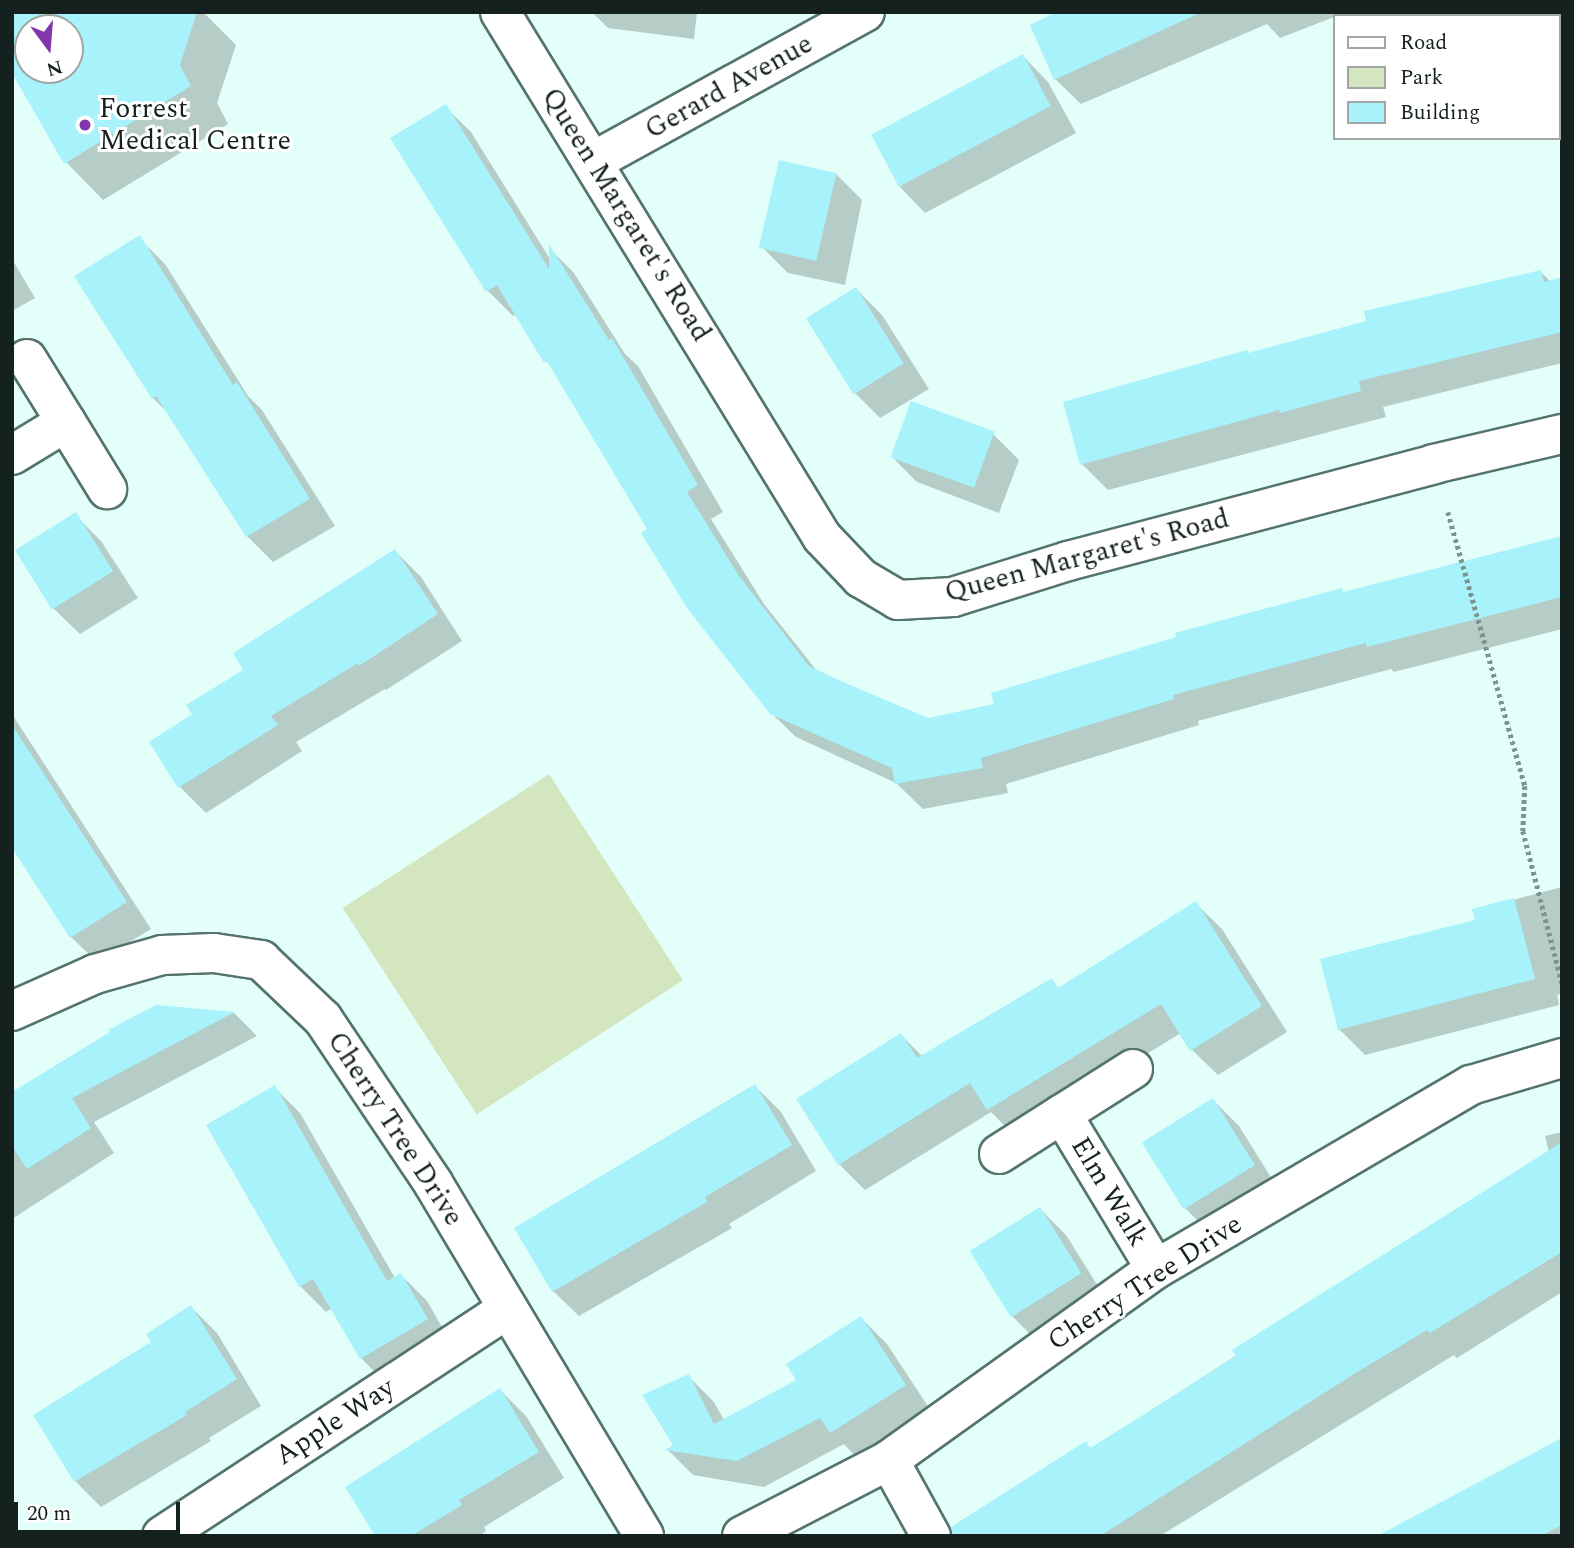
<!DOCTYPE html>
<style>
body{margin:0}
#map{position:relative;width:1574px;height:1548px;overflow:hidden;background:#e3fff9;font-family:Spectral,serif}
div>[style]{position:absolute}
.green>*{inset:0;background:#d4e6bf;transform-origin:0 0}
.shadow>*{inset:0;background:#0003}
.building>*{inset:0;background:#a8f2fc;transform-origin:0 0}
.path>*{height:4.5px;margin-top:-2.25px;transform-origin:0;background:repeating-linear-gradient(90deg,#7e928e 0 3.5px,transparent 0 7px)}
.roads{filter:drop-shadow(2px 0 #55746e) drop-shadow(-2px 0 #55746e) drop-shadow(0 2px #55746e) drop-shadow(0 -2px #55746e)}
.street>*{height:38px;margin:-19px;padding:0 19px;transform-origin:19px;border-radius:19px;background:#fff}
.dots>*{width:19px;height:19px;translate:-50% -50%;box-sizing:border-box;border:4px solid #fff;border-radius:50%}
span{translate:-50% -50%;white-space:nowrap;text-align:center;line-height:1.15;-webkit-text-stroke:6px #fff;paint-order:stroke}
.street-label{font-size:28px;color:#15211f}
.poi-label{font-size:28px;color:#15211f}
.left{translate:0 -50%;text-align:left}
.frame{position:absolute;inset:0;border:14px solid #15211f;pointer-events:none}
.legend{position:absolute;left:1333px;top:14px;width:228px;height:126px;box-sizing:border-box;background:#fff;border:2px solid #a1a6a5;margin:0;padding:9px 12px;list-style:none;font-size:21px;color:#15211f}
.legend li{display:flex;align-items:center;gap:14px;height:35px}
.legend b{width:35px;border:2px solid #a1a6a5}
.north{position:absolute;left:14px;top:14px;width:70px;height:70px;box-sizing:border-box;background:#fff;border:2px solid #a1a6a5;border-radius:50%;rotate:164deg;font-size:19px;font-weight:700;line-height:28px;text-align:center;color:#15211f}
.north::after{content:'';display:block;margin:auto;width:24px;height:32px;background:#7f37aa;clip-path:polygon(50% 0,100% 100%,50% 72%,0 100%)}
.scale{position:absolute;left:14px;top:1502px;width:166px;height:32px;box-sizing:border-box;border:4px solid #15211f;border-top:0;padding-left:9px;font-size:21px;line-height:24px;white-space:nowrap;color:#15211f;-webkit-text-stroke:5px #fff;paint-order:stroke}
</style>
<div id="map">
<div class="green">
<i style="left:549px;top:774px;width:246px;height:246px;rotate:57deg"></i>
</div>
<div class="shadow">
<i style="clip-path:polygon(evenodd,12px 12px,203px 12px,236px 45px,217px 103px,228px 124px,103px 200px,66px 162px,12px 70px,12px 12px,28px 28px,70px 28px,70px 70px,28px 70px,28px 28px)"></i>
<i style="clip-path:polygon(592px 12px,697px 12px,694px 39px,608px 28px)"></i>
<i style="clip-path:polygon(1063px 12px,1347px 12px,1280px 38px,1267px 24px,1081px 104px,1055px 79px)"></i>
<i style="clip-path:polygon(1023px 56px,1048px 82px,1076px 133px,925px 213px,900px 187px)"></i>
<i style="clip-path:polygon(445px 107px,471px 132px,550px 259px,550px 249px,574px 273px,625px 354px,638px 366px,723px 512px,711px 519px,764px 604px,817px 671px,928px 719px,997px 706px,1344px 593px,1562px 538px,1562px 629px,1394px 672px,1391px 669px,1198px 721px,1199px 725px,1006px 784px,1008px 793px,923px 809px,896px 783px,796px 737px,769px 711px,649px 530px,555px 371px,546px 361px,517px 314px,513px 316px,487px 290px)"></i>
<i style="clip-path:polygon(836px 174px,862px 200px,845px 285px,788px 273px,762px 247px)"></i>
<i style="clip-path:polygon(139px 238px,165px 264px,248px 396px,262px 410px,335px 526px,273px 562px,247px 536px,170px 415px,153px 398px)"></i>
<i style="clip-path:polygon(12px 259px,35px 298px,12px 311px)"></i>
<i style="clip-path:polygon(1541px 272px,1550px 281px,1562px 278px,1562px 363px,1383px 407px,1386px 417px,1108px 490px,1082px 464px,1250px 355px)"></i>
<i style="clip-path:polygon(856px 289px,882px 315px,929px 389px,880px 418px,855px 393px)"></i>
<i style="clip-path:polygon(993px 434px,1019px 460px,999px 513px,917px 482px,891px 456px)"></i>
<i style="clip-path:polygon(75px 515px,101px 541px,138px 598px,80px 634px,54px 609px)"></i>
<i style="clip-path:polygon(395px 551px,421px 577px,462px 641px,386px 690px,385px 689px,296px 742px,302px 751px,206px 813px,180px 787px,194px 714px)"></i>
<i style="clip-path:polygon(12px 714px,151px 929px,97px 962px,71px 937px,12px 844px)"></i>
<i style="clip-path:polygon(1562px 887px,1562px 993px,1557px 995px,1559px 1005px,1365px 1055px,1339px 1029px,1477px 921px,1474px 910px)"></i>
<i style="clip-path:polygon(1196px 904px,1222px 929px,1287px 1032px,1218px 1075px,1192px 1050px,1181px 1033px,1014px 1135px,991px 1112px,865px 1190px,839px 1164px,901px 1035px,923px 1057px,1051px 981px,1060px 989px)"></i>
<i style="clip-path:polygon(156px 1006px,234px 1013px,257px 1036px,94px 1122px,114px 1153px,12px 1219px,12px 1096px)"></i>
<i style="clip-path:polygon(755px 1086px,781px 1112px,816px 1171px,729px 1224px,732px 1228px,579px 1316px,553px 1291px)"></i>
<i style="clip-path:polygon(274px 1087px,300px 1113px,395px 1278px,401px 1275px,427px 1301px,453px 1346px,387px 1384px,361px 1358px,332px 1308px,326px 1312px,300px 1286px)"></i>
<i style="clip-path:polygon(1213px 1100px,1239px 1126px,1280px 1192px,1211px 1234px,1185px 1208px)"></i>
<i style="clip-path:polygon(1562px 1132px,1562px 1292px,1457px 1358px,1454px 1355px,1160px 1536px,980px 1536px,1086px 1444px,1091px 1449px,1143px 1416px,1549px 1152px,1545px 1136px)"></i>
<i style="clip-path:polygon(1040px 1209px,1066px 1235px,1106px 1299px,1038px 1342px,1012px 1316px)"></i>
<i style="clip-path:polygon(191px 1307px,217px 1333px,261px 1406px,209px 1438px,211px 1441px,101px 1507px,75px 1481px,154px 1342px)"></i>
<i style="clip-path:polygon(861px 1318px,887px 1344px,931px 1411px,857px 1458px,844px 1444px,764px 1487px,693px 1475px,668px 1450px,676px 1446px,688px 1376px,714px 1402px,724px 1420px,799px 1381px)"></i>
<i style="clip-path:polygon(500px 1390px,526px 1416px,564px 1478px,484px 1527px,486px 1531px,479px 1536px,377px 1536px,463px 1416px,461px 1413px)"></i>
<i style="clip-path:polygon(1562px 1438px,1562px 1536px,1385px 1536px)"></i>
</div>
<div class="building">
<i style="clip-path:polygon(evenodd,12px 12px,197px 12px,180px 65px,191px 86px,64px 164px,12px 73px,12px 12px,28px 28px,70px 28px,70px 70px,28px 70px,28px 28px)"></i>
<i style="clip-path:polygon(1057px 12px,1202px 12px,1054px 80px,1030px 25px)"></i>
<i style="left:1023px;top:54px;width:59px;height:172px;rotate:62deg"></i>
<i style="clip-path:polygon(446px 104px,549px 269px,549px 244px,609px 340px,612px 338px,698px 485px,687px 492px,739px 576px,809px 666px,845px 683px,928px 718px,994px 704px,991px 693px,1176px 637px,1175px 633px,1342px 588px,1343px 592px,1562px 536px,1562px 597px,1367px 647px,1366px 643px,1173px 695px,1174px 699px,981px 758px,983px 768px,895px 784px,892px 768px,770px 714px,687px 608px,641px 533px,647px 529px,547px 361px,544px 363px,497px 285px,486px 292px,390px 138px)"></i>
<i style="left:779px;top:160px;width:59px;height:90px;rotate:13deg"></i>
<i style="clip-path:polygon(140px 235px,233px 385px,237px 382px,310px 499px,246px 537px,156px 396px,152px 399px,74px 276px)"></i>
<i style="clip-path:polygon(1541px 270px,1544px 282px,1562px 277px,1562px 332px,1359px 381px,1361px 391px,1280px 413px,1279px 410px,1080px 465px,1063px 402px,1247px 350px,1248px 353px,1366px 321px,1364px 311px)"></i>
<i style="left:856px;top:287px;width:90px;height:59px;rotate:58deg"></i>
<i style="left:911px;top:401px;width:89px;height:60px;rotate:20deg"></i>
<i style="left:76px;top:512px;width:70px;height:72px;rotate:58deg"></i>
<i style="clip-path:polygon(395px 549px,438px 614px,359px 666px,358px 663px,271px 716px,278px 725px,178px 788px,149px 742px,192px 714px,186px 705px,243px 670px,233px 653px)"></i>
<i style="clip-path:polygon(12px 725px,127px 902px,70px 938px,12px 848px)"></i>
<i style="clip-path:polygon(1514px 898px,1535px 979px,1338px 1030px,1320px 959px,1475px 920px,1472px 909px)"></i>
<i style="clip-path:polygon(1196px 901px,1262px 1006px,1190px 1051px,1161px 1004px,987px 1110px,970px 1083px,838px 1165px,796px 1099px,901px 1033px,917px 1058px,1052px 978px,1058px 988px)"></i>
<i style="clip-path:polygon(156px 1005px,235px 1012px,72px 1098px,91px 1128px,27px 1169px,12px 1146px,12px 1092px,110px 1032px,108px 1030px)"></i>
<i style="clip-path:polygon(755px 1084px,792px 1145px,705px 1197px,707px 1202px,552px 1292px,514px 1228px)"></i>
<i style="clip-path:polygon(275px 1085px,387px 1281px,401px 1273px,428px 1319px,360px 1359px,313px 1279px,299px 1287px,206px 1125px)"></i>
<i style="left:1213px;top:1098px;width:79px;height:84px;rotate:58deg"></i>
<i style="clip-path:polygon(1562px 1142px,1562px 1252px,1430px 1333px,1427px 1330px,1354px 1374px,1100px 1536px,953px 1536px,951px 1527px,1086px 1441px,1090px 1448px,1143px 1415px,1236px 1356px,1232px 1350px)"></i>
<i style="left:1040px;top:1207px;width:78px;height:83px;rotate:58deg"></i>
<i style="clip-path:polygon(191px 1305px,237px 1379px,185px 1412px,187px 1415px,74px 1482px,33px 1415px,151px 1342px,146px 1334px)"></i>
<i style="clip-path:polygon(861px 1316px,906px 1385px,830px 1433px,820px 1418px,737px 1461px,665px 1450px,673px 1445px,642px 1395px,689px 1374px,714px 1424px,796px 1380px,786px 1364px)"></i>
<i style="clip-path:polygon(500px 1388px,539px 1452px,459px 1500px,462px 1505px,411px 1536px,375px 1536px,345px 1487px)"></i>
<i style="clip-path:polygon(1562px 1438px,1562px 1525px,1541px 1536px,1377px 1536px)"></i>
</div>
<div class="path">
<i style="left:1448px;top:512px;width:285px;rotate:74.3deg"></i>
<i style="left:1525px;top:786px;width:45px;rotate:92.5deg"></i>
<i style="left:1523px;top:831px;width:157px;rotate:75.6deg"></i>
</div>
<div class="roads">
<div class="street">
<i style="left:500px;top:12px;width:616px;rotate:58.48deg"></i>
<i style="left:822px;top:537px;width:57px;rotate:46.4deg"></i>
<i style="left:861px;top:578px;width:43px;rotate:30.7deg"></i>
<i style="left:898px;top:600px;width:55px;rotate:-3.1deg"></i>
<i style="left:953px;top:597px;width:121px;rotate:-17.4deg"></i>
<i style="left:1068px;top:561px;width:379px;rotate:-14.8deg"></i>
<i style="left:1434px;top:464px;width:131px;rotate:-13.2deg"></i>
<i style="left:594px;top:161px;width:309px;rotate:-28.8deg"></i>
<i style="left:27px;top:359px;width:74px;rotate:58.2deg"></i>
<i style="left:12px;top:455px;width:63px;rotate:-31.4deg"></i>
<i style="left:66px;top:422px;width:79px;rotate:58.5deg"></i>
<i style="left:12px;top:1011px;width:91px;rotate:-24deg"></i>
<i style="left:95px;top:974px;width:70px;rotate:-15.8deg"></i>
<i style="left:162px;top:955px;width:52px;rotate:-2.2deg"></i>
<i style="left:214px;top:953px;width:48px;rotate:8.5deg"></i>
<i style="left:261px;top:960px;width:86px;rotate:43.6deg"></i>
<i style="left:323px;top:1019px;width:197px;rotate:56.1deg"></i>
<i style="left:433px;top:1183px;width:411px;rotate:59.1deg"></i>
<i style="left:1133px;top:1069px;width:84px;rotate:147.6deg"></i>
<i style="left:1062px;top:1114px;width:181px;rotate:58.8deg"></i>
<i style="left:999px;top:1154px;width:75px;rotate:-32.4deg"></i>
<i style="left:889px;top:1460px;width:87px;rotate:61.1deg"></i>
<i style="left:162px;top:1536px;width:414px;rotate:-33.3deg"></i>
<i style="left:742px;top:1536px;width:165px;rotate:-27.3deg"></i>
<i style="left:889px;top:1460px;width:328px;rotate:-35.6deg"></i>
<i style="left:1156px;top:1269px;width:365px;rotate:-30.3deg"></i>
<i style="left:1471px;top:1085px;width:95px;rotate:-16.5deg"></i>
</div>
</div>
<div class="dots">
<i style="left:85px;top:125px;background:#7f37aa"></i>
</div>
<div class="street-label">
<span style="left:729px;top:87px;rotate:-29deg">Gerard Avenue</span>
<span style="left:626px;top:215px;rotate:58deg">Queen Margaret's Road</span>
<span style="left:1087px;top:556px;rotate:-15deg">Queen Margaret's Road</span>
<span style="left:395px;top:1129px;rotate:57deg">Cherry Tree Drive</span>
<span style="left:1109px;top:1192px;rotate:59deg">Elm Walk</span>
<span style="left:1145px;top:1283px;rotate:-33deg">Cherry Tree Drive</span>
<span style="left:335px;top:1422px;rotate:-33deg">Apple Way</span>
</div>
<div class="poi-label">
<span class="left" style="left:99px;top:125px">Forrest<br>Medical Centre</span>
</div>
<div class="frame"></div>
<ul class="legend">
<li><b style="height:9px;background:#fff"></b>Road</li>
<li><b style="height:19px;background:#d4e6bf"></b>Park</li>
<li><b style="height:19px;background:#a8f2fc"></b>Building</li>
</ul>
<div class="north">N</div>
<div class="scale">20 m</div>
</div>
